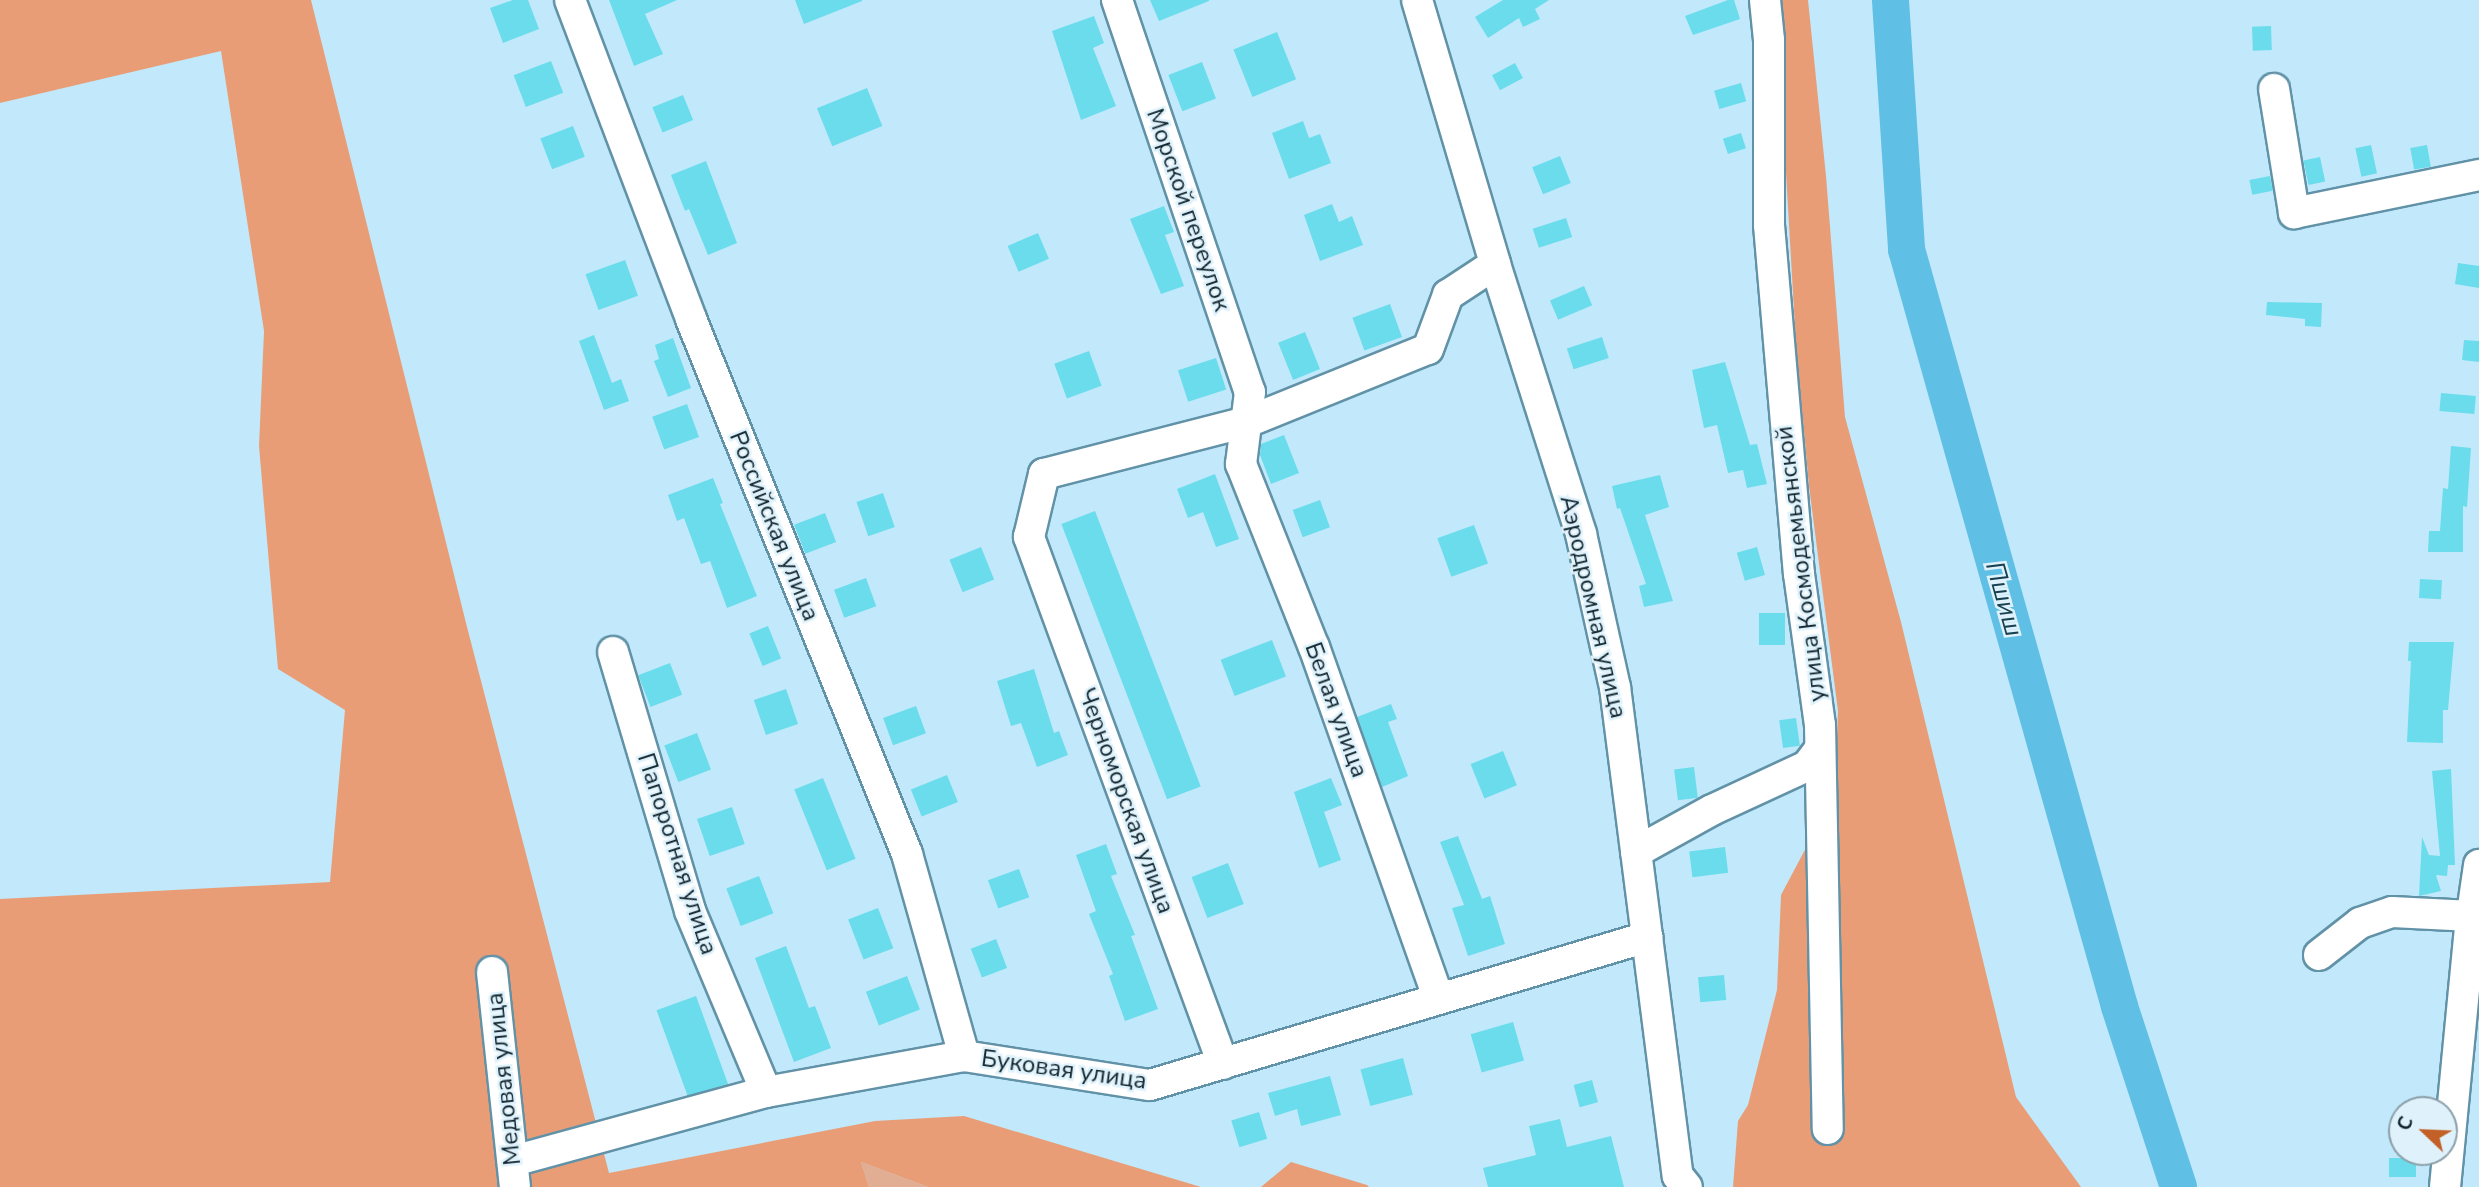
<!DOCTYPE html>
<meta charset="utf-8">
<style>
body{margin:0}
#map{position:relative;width:2479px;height:1187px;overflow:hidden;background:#c1e9fb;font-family:"Nunito Sans",sans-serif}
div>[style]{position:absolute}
.green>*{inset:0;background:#e1ad93}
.forest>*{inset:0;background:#e99d77}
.river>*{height:37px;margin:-18.5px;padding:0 18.5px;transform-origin:18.5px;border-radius:18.5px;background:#60bfe5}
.building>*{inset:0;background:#6adceb;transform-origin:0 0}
.roads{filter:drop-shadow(2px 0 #6292a7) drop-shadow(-2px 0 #6292a7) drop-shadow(0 2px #6292a7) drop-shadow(0 -2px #6292a7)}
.minor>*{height:30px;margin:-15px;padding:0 15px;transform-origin:15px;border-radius:15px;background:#fff}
span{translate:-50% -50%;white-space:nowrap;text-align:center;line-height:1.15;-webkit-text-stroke:5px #dff2fb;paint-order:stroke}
.street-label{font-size:24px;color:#10242d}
.water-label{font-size:26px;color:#174151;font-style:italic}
.north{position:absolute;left:2388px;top:1096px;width:70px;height:70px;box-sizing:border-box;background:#dff2fb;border:2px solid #8ca0a9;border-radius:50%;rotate:293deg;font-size:19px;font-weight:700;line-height:28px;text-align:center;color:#10242d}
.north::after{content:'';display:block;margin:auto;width:24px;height:32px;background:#c36027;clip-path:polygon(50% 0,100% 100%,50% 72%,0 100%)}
</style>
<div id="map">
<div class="green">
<i style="clip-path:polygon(861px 1162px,928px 1187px,869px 1187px)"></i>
</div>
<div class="forest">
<i style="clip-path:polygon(0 0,311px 0,467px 627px,609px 1173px,875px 1121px,964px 1116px,1201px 1187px,928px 1187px,861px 1162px,869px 1187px,0 1187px,0 899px,330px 882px,345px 710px,278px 669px,259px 446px,264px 331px,221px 51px,0 103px)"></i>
<i style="clip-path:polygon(1776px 0,1808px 0,1826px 176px,1845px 417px,1901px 622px,2016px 1097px,2081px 1187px,1733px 1187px,1738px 1121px,1748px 1105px,1777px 990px,1781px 895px,1835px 793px,1838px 711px,1809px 486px,1796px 345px)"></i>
<i style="clip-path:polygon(1291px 1162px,1367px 1185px,1369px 1187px,1261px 1187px)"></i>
</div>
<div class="river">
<i style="left:1890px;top:0;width:250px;rotate:86.3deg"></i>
<i style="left:1906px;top:249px;width:786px;rotate:74.28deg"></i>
<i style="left:2119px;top:1006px;width:190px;rotate:71.9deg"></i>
</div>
<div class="building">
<i style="clip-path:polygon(513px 0,528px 0,539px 29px,503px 43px,490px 8px)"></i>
<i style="clip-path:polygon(609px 0,677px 0,645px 14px,663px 54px,634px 66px)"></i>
<i style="clip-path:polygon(795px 0,862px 0,862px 1px,804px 24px)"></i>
<i style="clip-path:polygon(1150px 0,1209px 0,1209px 1px,1159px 21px)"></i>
<i style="clip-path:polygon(1503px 0,1549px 0,1535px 9px,1540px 19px,1523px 27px,1519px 18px,1488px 38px,1475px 17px)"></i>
<i style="clip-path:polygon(1728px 0,1734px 0,1740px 19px,1693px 35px,1685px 16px)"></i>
<i style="clip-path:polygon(1094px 16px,1104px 43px,1093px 48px,1116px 106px,1081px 120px,1052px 31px)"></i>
<i style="left:2271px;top:26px;width:24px;height:19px;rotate:88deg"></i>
<i style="left:1277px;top:32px;width:51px;height:47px;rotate:68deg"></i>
<i style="left:551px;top:61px;width:34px;height:40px;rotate:69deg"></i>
<i style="left:1202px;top:62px;width:39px;height:36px;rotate:69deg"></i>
<i style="left:1515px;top:63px;width:17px;height:26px;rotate:62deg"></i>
<i style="left:1741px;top:83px;width:19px;height:28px;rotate:74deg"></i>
<i style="left:867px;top:88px;width:41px;height:54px;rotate:68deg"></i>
<i style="left:683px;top:95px;width:27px;height:33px;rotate:68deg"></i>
<i style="clip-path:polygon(1303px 121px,1309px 138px,1320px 134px,1331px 163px,1289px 179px,1272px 133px)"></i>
<i style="left:573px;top:126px;width:33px;height:35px;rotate:69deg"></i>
<i style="left:1741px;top:133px;width:16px;height:19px;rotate:72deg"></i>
<i style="left:2371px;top:145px;width:29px;height:16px;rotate:78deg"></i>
<i style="left:2427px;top:145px;width:22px;height:17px;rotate:80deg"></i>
<i style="left:1560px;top:156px;width:29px;height:30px;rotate:68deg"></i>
<i style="left:2320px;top:157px;width:25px;height:17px;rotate:78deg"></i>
<i style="clip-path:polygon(706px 161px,737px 243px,708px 255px,689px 209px,685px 211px,671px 175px)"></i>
<i style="left:2270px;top:176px;width:15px;height:21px;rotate:79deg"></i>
<i style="clip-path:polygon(1332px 204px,1339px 222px,1352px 216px,1363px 245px,1320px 261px,1304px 215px)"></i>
<i style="clip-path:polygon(1164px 206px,1174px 232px,1165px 235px,1184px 286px,1161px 294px,1130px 219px)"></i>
<i style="left:1566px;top:218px;width:20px;height:35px;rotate:72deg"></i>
<i style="left:1038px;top:233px;width:28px;height:33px;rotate:67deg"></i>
<i style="left:625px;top:260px;width:38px;height:42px;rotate:70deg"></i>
<i style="clip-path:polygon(2458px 263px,2479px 266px,2479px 288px,2455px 284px)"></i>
<i style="left:1584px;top:286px;width:21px;height:37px;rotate:67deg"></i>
<i style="clip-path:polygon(2267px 302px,2322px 303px,2321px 327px,2305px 326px,2305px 319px,2266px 315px)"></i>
<i style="left:1390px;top:304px;width:35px;height:40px;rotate:70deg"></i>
<i style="left:1305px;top:332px;width:40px;height:29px;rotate:68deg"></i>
<i style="clip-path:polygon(594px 335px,612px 383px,621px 379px,629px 401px,604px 410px,579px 341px)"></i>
<i style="left:1602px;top:337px;width:22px;height:37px;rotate:72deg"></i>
<i style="clip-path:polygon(673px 338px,691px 388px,668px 397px,654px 361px,659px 359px,655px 345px)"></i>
<i style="clip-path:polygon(2464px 340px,2479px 341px,2479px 362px,2462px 360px)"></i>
<i style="left:1089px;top:351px;width:37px;height:37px;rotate:70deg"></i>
<i style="left:1216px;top:358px;width:33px;height:40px;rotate:72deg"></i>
<i style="clip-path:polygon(1725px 362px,1750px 445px,1757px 444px,1767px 484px,1747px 488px,1743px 470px,1728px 473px,1717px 425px,1704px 428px,1692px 370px)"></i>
<i style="left:2441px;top:393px;width:35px;height:18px;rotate:5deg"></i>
<i style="left:687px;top:404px;width:35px;height:37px;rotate:70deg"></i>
<i style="clip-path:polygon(1284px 435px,1299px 473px,1271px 484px,1260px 455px,1261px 444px)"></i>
<i style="clip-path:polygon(2451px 446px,2471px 448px,2467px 507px,2463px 506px,2463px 552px,2428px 552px,2429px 531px,2440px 531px,2443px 488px,2448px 489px)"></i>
<i style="clip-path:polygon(1215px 474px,1239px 539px,1216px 547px,1203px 512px,1188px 518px,1177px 489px)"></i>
<i style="clip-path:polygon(1660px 475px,1669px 507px,1645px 515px,1673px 601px,1644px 607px,1639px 586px,1646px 584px,1620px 508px,1617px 509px,1612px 486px)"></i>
<i style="clip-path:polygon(713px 478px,723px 503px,720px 504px,757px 596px,727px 608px,710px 561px,701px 564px,684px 518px,677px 521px,668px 495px)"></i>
<i style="left:883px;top:493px;width:36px;height:28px;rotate:71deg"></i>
<i style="left:1320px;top:500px;width:29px;height:29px;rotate:70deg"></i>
<i style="left:1095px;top:511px;width:295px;height:36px;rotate:69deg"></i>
<i style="left:825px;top:513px;width:31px;height:33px;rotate:69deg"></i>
<i style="left:1474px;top:525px;width:41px;height:39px;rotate:70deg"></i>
<i style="left:981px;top:547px;width:35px;height:34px;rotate:68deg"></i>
<i style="left:1757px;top:547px;width:29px;height:21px;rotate:74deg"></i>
<i style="left:866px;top:578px;width:30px;height:34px;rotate:70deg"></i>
<i style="left:2420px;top:579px;width:22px;height:19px;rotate:3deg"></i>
<i style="left:1759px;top:613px;width:26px;height:32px"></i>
<i style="left:768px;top:626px;width:35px;height:20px;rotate:68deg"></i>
<i style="left:1272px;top:640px;width:39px;height:55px;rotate:69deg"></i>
<i style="clip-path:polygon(2409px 642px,2454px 642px,2448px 710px,2443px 710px,2443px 743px,2407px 742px,2411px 661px,2408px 661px)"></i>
<i style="left:670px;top:663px;width:34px;height:34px;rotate:69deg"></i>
<i style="clip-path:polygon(1034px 669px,1054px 733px,1059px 731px,1068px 755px,1037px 767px,1021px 723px,1011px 726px,997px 681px)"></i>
<i style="left:786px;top:689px;width:37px;height:34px;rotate:71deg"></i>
<i style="clip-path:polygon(1391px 704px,1397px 719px,1388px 722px,1408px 776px,1382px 787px,1357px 717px)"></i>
<i style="left:916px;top:706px;width:29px;height:35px;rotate:70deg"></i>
<i style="left:1796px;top:718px;width:28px;height:17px;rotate:82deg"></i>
<i style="left:697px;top:733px;width:39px;height:35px;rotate:69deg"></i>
<i style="left:1503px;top:751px;width:37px;height:35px;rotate:68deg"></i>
<i style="left:1694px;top:767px;width:31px;height:20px;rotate:83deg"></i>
<i style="clip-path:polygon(2451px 769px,2455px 865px,2448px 865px,2447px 876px,2436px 875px,2441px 891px,2419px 896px,2422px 837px,2429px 855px,2440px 856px,2432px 771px)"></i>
<i style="left:947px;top:775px;width:29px;height:39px;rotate:68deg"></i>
<i style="left:823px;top:778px;width:87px;height:31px;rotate:68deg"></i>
<i style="clip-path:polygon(1331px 778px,1342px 805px,1324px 812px,1341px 860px,1319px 868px,1294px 792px)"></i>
<i style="left:732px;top:807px;width:39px;height:37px;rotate:71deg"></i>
<i style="clip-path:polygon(1458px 836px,1482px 899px,1490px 896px,1505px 944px,1468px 956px,1452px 908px,1464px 905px,1440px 842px)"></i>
<i style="clip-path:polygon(1106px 844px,1117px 874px,1111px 876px,1135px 935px,1131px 936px,1158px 1009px,1125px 1021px,1109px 976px,1113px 974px,1089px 914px,1096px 911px,1076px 855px)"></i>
<i style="left:1725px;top:847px;width:26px;height:36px;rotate:83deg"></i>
<i style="left:1228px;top:863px;width:44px;height:39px;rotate:69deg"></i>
<i style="left:1019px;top:869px;width:30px;height:33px;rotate:70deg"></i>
<i style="left:759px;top:876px;width:40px;height:35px;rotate:69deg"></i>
<i style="left:878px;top:908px;width:43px;height:32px;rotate:69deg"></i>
<i style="left:996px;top:939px;width:31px;height:27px;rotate:69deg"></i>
<i style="clip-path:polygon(786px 946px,809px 1008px,815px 1006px,831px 1048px,794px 1062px,755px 958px)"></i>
<i style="left:1724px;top:975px;width:25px;height:26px;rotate:85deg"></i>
<i style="left:907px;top:976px;width:36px;height:44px;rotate:69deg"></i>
<i style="left:696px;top:996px;width:94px;height:42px;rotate:70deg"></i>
<i style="left:1513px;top:1022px;width:40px;height:44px;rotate:74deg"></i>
<i style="left:1403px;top:1058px;width:38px;height:44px;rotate:75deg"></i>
<i style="clip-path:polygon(1330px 1076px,1341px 1115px,1301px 1126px,1297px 1109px,1275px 1116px,1268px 1093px)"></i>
<i style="left:1592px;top:1080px;width:23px;height:19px;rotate:75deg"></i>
<i style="left:1259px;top:1112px;width:28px;height:29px;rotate:73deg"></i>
<i style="clip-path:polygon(1560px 1119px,1567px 1147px,1611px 1136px,1624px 1187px,1488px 1187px,1483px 1168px,1536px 1155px,1529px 1126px)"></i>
<i style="left:2389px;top:1158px;width:27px;height:19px"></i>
</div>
<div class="roads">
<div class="minor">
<i style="left:570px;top:0;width:341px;rotate:69.2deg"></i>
<i style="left:691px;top:319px;width:577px;rotate:68.01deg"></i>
<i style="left:907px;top:854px;width:210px;rotate:74.2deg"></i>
<i style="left:1117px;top:0;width:414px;rotate:71.3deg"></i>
<i style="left:1250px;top:392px;width:73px;rotate:97.1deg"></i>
<i style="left:1241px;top:464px;width:197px;rotate:68.3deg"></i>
<i style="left:1314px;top:647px;width:372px;rotate:70.5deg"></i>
<i style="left:1417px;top:0;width:275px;rotate:73.5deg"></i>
<i style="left:1495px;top:264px;width:283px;rotate:72.3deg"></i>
<i style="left:1581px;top:534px;width:157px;rotate:77.5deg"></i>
<i style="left:1615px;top:687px;width:493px;rotate:82.7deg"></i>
<i style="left:1678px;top:1176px;width:14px;rotate:51deg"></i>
<i style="left:1765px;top:0;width:40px;rotate:84.3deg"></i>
<i style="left:1769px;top:40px;width:185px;rotate:90deg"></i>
<i style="left:1769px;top:225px;width:350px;rotate:85.1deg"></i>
<i style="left:1799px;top:574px;width:152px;rotate:82.1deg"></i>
<i style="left:1820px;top:725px;width:404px;rotate:88.9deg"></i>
<i style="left:2274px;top:89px;width:126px;rotate:80.8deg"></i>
<i style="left:2294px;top:213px;width:189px;rotate:-11.6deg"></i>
<i style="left:613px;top:652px;width:270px;rotate:73.4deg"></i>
<i style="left:690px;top:911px;width:196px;rotate:67.2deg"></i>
<i style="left:1636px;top:852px;width:87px;rotate:-28.9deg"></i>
<i style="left:1712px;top:810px;width:105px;rotate:-24.9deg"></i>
<i style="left:1807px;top:766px;width:21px;rotate:-53deg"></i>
<i style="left:2319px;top:955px;width:52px;rotate:-38deg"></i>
<i style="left:2360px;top:923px;width:34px;rotate:-19deg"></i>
<i style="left:2392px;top:912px;width:80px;rotate:2.9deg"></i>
<i style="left:492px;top:972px;width:216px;rotate:83.9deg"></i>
<i style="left:1223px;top:1064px;width:562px;rotate:-110.21deg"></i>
<i style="left:1029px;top:537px;width:65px;rotate:-76.6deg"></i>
<i style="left:1044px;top:474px;width:210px;rotate:-14.4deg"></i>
<i style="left:1247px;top:422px;width:195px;rotate:-22deg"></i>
<i style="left:1428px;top:349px;width:58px;rotate:-69.7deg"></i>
<i style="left:1448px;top:295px;width:56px;rotate:-33.4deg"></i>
<i style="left:513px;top:1161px;width:262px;rotate:-15.3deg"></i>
<i style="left:766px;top:1092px;width:201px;rotate:-10.3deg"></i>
<i style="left:964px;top:1056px;width:188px;rotate:8.9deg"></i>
<i style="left:1150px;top:1085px;width:519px;rotate:-16.58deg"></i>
<i style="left:2445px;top:1187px;width:261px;rotate:-84.5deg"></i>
<i style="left:2470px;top:927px;width:63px;rotate:-81.7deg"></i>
</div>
</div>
<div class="street-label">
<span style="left:1188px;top:210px;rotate:71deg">Морской переулок</span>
<span style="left:774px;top:526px;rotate:68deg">Российская улица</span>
<span style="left:1801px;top:564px;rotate:-97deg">улица Космодемьянской</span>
<span style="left:1593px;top:607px;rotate:77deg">Аэродромная улица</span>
<span style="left:1336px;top:710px;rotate:70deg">Белая улица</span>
<span style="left:1126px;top:801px;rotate:70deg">Черноморская улица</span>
<span style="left:677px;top:854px;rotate:72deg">Папоротная улица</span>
<span style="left:1064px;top:1070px;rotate:8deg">Буковая улица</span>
<span style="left:504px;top:1079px;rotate:-96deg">Медовая улица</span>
</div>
<div class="water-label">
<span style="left:2004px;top:599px;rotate:74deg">Пшиш</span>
</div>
<div class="north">С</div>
</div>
